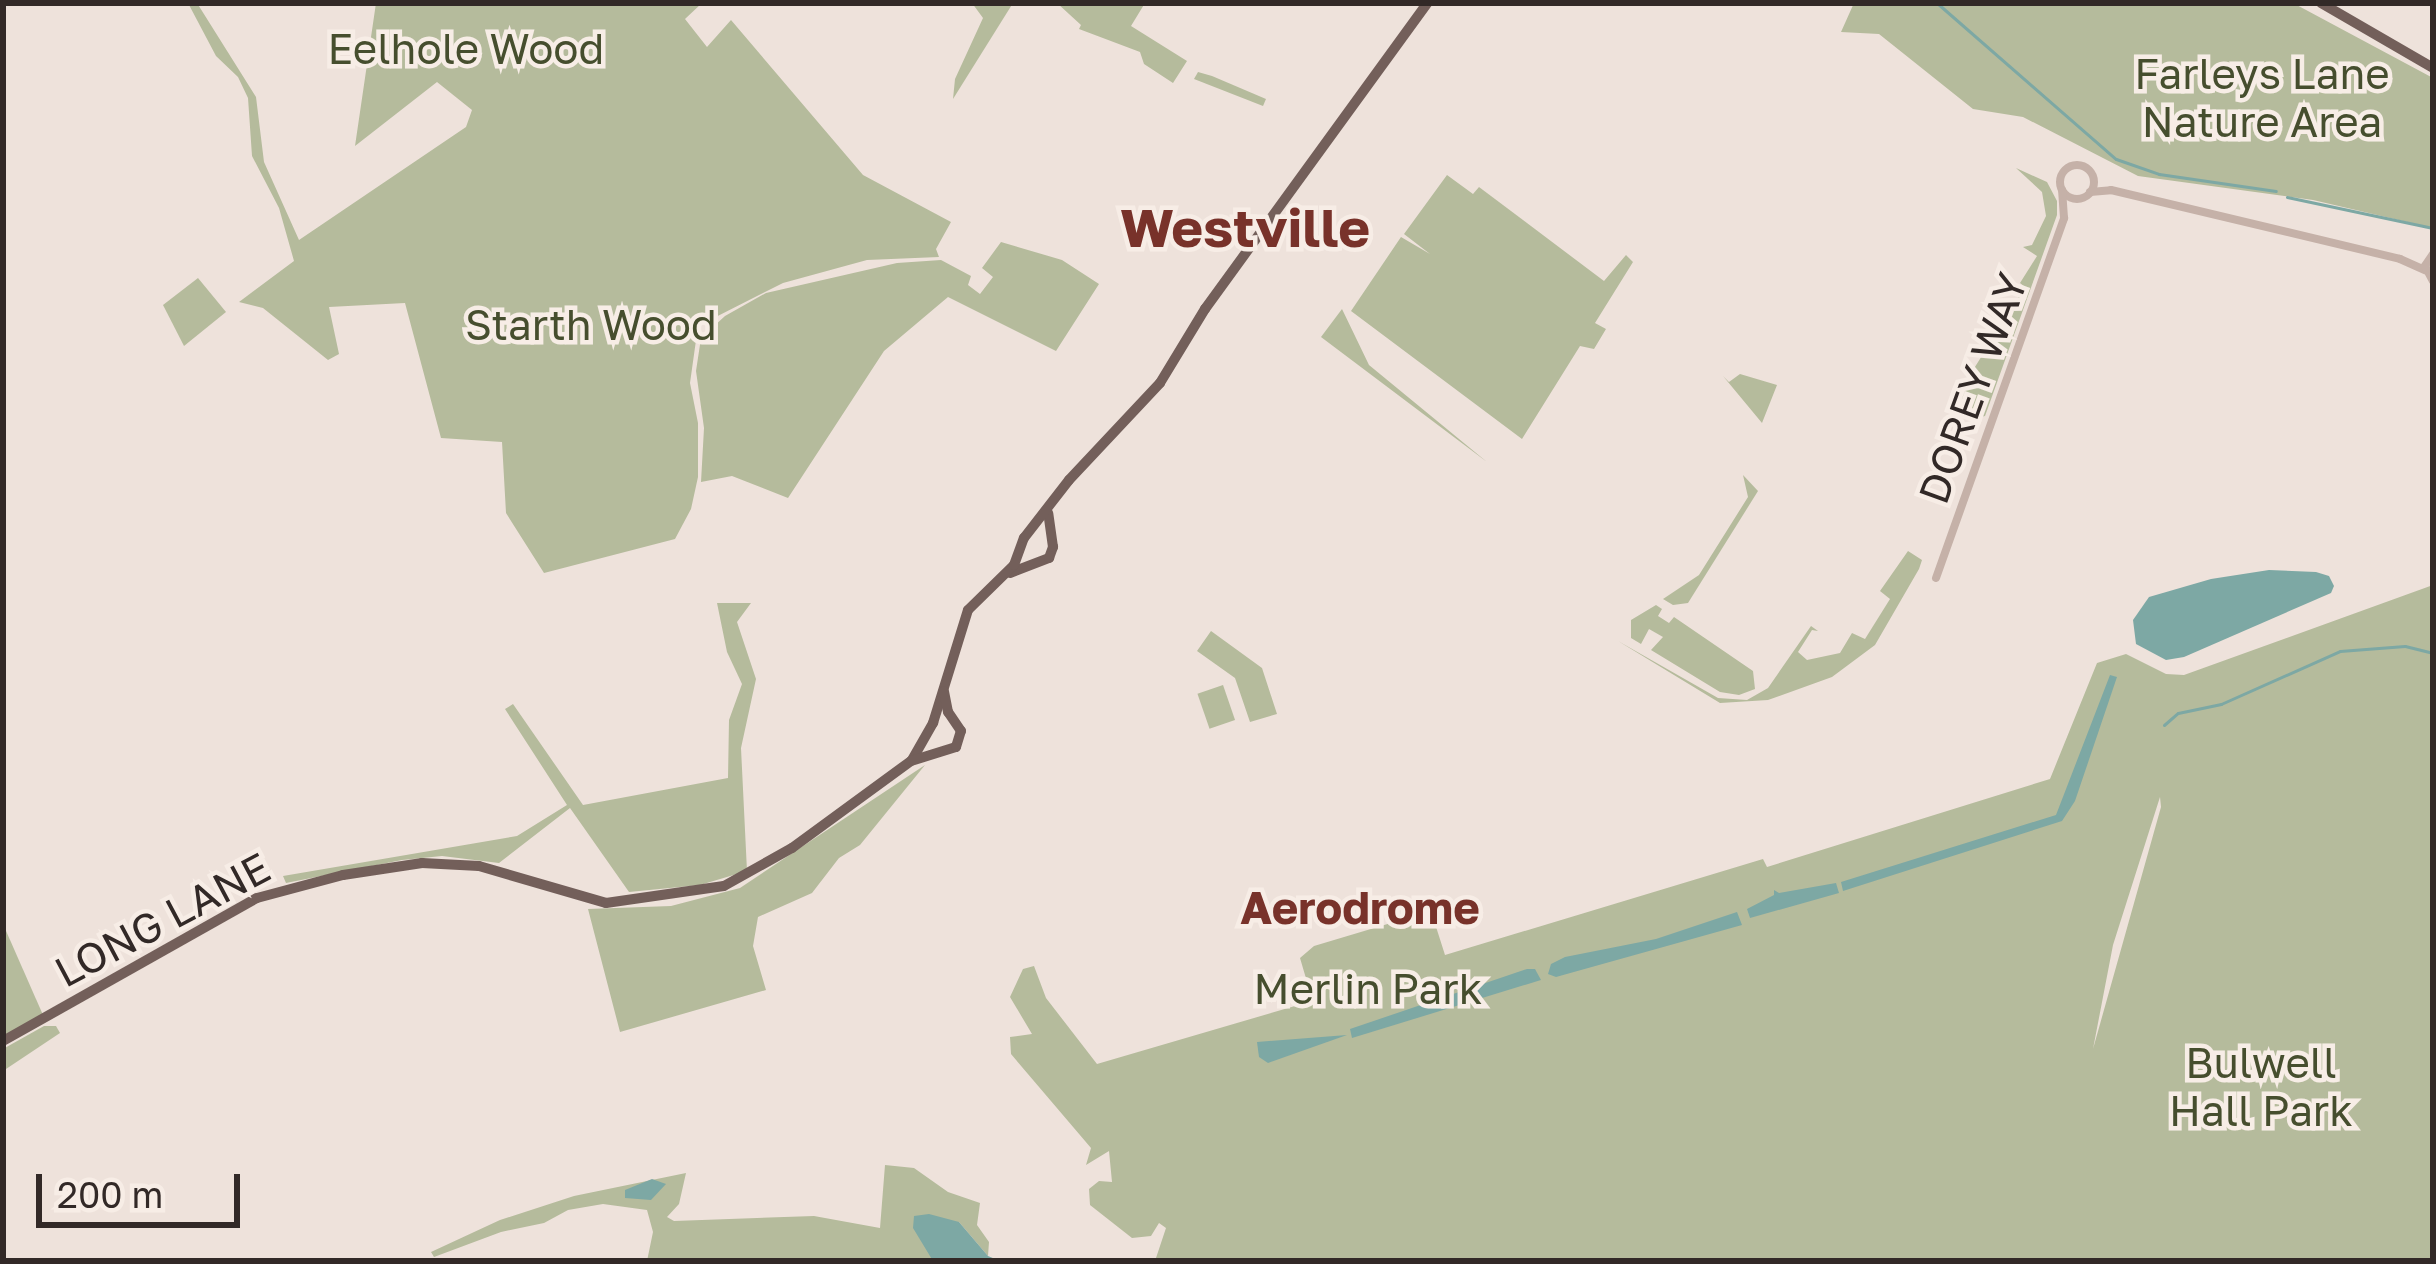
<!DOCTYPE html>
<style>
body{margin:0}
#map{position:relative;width:2436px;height:1264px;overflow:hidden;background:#eee2db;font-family:"Golos Text",sans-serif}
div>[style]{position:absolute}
.green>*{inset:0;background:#b5bb9c;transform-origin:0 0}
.water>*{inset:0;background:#7da8a4}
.stream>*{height:3px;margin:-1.5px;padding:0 1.5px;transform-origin:1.5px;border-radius:1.5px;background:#7da8a4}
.minor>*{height:8px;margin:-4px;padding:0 4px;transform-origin:4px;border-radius:4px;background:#c5b1a8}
.minor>.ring{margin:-4px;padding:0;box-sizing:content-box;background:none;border:8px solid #c5b1a8;border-radius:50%}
.major>*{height:10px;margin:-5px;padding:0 5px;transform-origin:5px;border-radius:5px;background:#735f5a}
span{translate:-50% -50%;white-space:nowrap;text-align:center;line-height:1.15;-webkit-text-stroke:9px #f7ede6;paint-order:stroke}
.park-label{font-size:42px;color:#464e2e}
.street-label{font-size:42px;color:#322927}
.neighbourhood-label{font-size:45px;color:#78322a;font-weight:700}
.district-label{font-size:54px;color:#78322a;font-weight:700}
.frame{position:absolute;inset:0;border:6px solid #322927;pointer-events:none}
.scale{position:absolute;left:36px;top:1174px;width:204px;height:54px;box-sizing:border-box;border:6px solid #322927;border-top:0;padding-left:15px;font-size:36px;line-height:42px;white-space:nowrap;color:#322927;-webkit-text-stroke:9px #f7ede6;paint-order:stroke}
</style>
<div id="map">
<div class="green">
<i style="clip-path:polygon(188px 3px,197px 3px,256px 97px,264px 162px,299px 240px,466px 127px,472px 110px,437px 82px,355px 146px,376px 3px,702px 3px,685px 19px,707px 47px,731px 20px,863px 175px,951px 222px,936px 249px,939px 257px,867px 260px,783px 283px,698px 326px,690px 383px,698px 423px,698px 477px,691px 509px,675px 539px,544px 573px,506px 513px,502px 442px,441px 438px,405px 303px,329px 307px,339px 354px,328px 360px,263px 308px,239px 302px,294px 261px,279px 208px,252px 156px,248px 98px,238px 77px,216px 56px)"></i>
<i style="clip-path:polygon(972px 3px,1013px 3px,953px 99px,955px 79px,983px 18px)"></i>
<i style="clip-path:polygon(1057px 3px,1145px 3px,1131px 26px,1187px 61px,1173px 83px,1144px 64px,1140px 52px,1079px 29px,1081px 25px)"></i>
<i style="clip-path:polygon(1854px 3px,2293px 3px,2433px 78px,2433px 228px,2313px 200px,2138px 176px,2023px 117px,1973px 109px,1879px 34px,1841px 32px)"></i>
<i style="clip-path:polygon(1198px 72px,1212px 76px,1266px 99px,1263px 106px,1194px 79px)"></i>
<i style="clip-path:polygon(2016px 168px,2047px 182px,2057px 201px,2057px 215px,1985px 416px,1976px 418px,1958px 394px,2025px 287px,2020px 283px,2037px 256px,2023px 247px,2032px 245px,2046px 216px,2042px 192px)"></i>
<i style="clip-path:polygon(1447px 175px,1473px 194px,1479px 187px,1604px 281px,1626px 255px,1633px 262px,1595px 323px,1606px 329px,1594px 349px,1580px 346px,1522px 439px,1351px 311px,1401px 237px,1430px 254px,1404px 234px)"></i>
<i style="clip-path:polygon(1001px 242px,1062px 260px,1099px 284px,1056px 351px,948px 297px,884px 351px,788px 498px,732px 476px,701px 482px,704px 428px,696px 371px,701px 338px,725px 316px,766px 293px,897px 263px,941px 260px,971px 276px,968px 285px,980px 294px,993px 277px,982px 268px)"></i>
<i style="clip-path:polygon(198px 278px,226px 312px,184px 346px,163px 305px)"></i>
<i style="clip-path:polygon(1342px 309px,1369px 365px,1487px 462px,1321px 337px)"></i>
<i style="clip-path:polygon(1740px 374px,1777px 385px,1762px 423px,1723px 376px,1729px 382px)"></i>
<i style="clip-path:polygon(1743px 475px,1758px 491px,1688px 603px,1673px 605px,1663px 599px,1699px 575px,1748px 497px)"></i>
<i style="clip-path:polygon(1908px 551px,1922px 560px,1919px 569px,1875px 645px,1832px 677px,1768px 700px,1720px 703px,1618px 641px,1718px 698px,1747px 700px,1768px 688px,1811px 626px,1818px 631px,1812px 630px,1798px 652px,1807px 660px,1840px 653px,1852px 633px,1865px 639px,1890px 599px,1880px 591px)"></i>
<i style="clip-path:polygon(evenodd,2433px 585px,2433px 1261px,1155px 1261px,1166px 1228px,1159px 1223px,1151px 1236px,1132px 1238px,1090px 1205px,1089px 1189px,1099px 1181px,1112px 1182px,1109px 1151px,1086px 1165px,1091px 1148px,1011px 1054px,1010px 1037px,1032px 1034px,1010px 997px,1023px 969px,1034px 966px,1046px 998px,1097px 1064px,1295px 1006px,1310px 992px,1300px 958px,1314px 946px,1431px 911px,1445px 955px,1763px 859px,1767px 867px,2050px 779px,2097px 663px,2126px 654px,2166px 674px,2184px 675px,2433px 585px,2160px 797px,2161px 807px,2093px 1049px,2113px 945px,2160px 797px)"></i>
<i style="clip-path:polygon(717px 603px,751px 603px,737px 622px,756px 679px,741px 748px,747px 871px,700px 885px,629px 892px,570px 808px,499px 863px,442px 856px,402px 860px,286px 883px,283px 876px,517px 836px,567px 805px,505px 709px,513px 704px,583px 805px,728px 778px,729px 720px,742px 684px,727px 652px)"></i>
<i style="clip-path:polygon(1656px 605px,1662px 609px,1658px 616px,1669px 623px,1674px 617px,1753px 671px,1755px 689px,1739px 695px,1720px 692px,1651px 650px,1663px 637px,1649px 629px,1641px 644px,1631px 638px,1631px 620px)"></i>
<i style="clip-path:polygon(1211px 631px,1262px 668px,1277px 714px,1250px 722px,1235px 678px,1197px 651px)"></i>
<i style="left:1223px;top:685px;width:37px;height:27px;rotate:71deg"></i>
<i style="clip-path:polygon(925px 765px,860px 845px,839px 858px,812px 893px,758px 917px,753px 946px,766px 990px,620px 1032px,588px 909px,671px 906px,740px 888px)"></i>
<i style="clip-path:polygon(3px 924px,43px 1015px,3px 1036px)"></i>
<i style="clip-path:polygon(44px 1026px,56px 1026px,60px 1033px,3px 1071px,3px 1049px)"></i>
<i style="clip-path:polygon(885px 1165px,914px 1168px,948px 1192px,980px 1203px,977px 1225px,989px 1242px,988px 1256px,959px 1222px,930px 1248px,933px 1261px,647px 1261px,653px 1232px,647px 1210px,603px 1204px,568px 1210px,544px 1223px,501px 1232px,434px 1257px,431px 1252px,500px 1220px,574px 1196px,686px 1173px,679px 1204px,667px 1217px,674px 1221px,814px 1216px,880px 1228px)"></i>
</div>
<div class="water">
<i style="clip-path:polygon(2269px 570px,2316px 572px,2329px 576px,2334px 586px,2331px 593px,2184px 657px,2166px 660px,2136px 644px,2133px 620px,2149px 597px,2211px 579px)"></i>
<i style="clip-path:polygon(2110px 675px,2117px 677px,2075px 801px,2062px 821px,1843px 891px,1841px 882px,2056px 815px)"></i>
<i style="clip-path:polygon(1836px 883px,1839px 893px,1750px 918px,1747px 909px,1774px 895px,1774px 890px,1779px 893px)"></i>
<i style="clip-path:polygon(1737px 912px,1742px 925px,1556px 977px,1548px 974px,1551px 964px,1565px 957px,1656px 939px)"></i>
<i style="clip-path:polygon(1527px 969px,1535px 969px,1541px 980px,1352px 1038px,1350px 1029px)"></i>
<i style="clip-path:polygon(1347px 1035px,1268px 1063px,1259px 1057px,1257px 1042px)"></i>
<i style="clip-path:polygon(652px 1179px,666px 1184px,651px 1200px,625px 1198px,625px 1190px)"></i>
<i style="clip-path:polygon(929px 1214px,959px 1222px,988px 1256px,1000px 1261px,933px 1261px,913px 1228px,914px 1216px)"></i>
</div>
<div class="stream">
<i style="left:1937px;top:3px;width:237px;rotate:41.1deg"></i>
<i style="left:2116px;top:159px;width:46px;rotate:19.2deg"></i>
<i style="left:2159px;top:174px;width:118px;rotate:8.3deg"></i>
<i style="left:2287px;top:197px;width:149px;rotate:12deg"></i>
<i style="left:2164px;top:725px;width:18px;rotate:-41deg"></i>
<i style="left:2178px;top:713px;width:44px;rotate:-11.8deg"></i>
<i style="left:2221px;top:704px;width:130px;rotate:-24deg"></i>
<i style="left:2340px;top:651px;width:65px;rotate:-4.4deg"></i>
<i style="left:2405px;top:646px;width:29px;rotate:14deg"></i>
</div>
<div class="minor">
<i class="ring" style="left:2060px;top:165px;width:26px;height:26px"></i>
<i style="left:2090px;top:192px;width:21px;rotate:-5deg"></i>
<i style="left:2111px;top:190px;width:297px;rotate:13.4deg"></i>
<i style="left:2400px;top:259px;width:27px;rotate:24deg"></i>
<i style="left:2433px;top:254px;width:14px;rotate:124deg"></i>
<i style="left:2425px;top:266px;width:17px;rotate:62deg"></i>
<i style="left:1936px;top:578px;width:382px;rotate:-70.4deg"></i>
<i style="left:2064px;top:218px;width:28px;rotate:-94deg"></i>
</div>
<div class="major">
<i style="left:2321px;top:3px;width:129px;rotate:30.1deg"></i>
<i style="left:1010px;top:573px;width:42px;rotate:-21deg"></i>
<i style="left:1049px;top:558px;width:12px;rotate:-70deg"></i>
<i style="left:1053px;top:547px;width:34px;rotate:-98deg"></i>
<i style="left:912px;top:760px;width:43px;rotate:-60.4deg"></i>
<i style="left:933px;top:723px;width:118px;rotate:-72.8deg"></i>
<i style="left:968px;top:610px;width:64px;rotate:-44.4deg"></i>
<i style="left:1014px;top:565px;width:29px;rotate:-70deg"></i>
<i style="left:1024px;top:538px;width:73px;rotate:-52.2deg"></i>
<i style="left:1069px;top:480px;width:133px;rotate:-46.8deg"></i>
<i style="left:1160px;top:383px;width:87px;rotate:-58.7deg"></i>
<i style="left:1205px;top:309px;width:378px;rotate:-54deg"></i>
<i style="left:3px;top:1041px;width:291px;rotate:-29.4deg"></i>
<i style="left:257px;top:898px;width:89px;rotate:-15deg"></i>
<i style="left:343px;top:875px;width:80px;rotate:-8.6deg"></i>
<i style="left:422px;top:863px;width:57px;rotate:3deg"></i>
<i style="left:479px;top:866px;width:132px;rotate:16.2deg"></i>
<i style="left:606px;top:903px;width:119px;rotate:-8.2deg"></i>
<i style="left:724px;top:886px;width:78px;rotate:-29.2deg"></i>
<i style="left:792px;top:848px;width:147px;rotate:-36.2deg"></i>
<i style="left:911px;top:761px;width:47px;rotate:-17.3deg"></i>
<i style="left:956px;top:747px;width:17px;rotate:-73deg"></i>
<i style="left:961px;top:731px;width:23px;rotate:-124deg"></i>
<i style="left:948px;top:712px;width:21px;rotate:-101deg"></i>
</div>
<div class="park-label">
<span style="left:466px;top:48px">Eelhole Wood</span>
<span style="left:2262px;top:97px">Farleys Lane<br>Nature Area</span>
<span style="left:591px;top:324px">Starth Wood</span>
<span style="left:1368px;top:988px">Merlin Park</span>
<span style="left:2261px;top:1086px">Bulwell<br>Hall Park</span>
</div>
<div class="street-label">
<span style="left:1972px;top:388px;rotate:-70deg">DOREY WAY</span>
<span style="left:162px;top:919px;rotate:-28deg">LONG LANE</span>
</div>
<div class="neighbourhood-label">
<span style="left:1360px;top:908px">Aerodrome</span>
</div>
<div class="district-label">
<span style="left:1245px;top:227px">Westville</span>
</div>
<div class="frame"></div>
<div class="scale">200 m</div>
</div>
